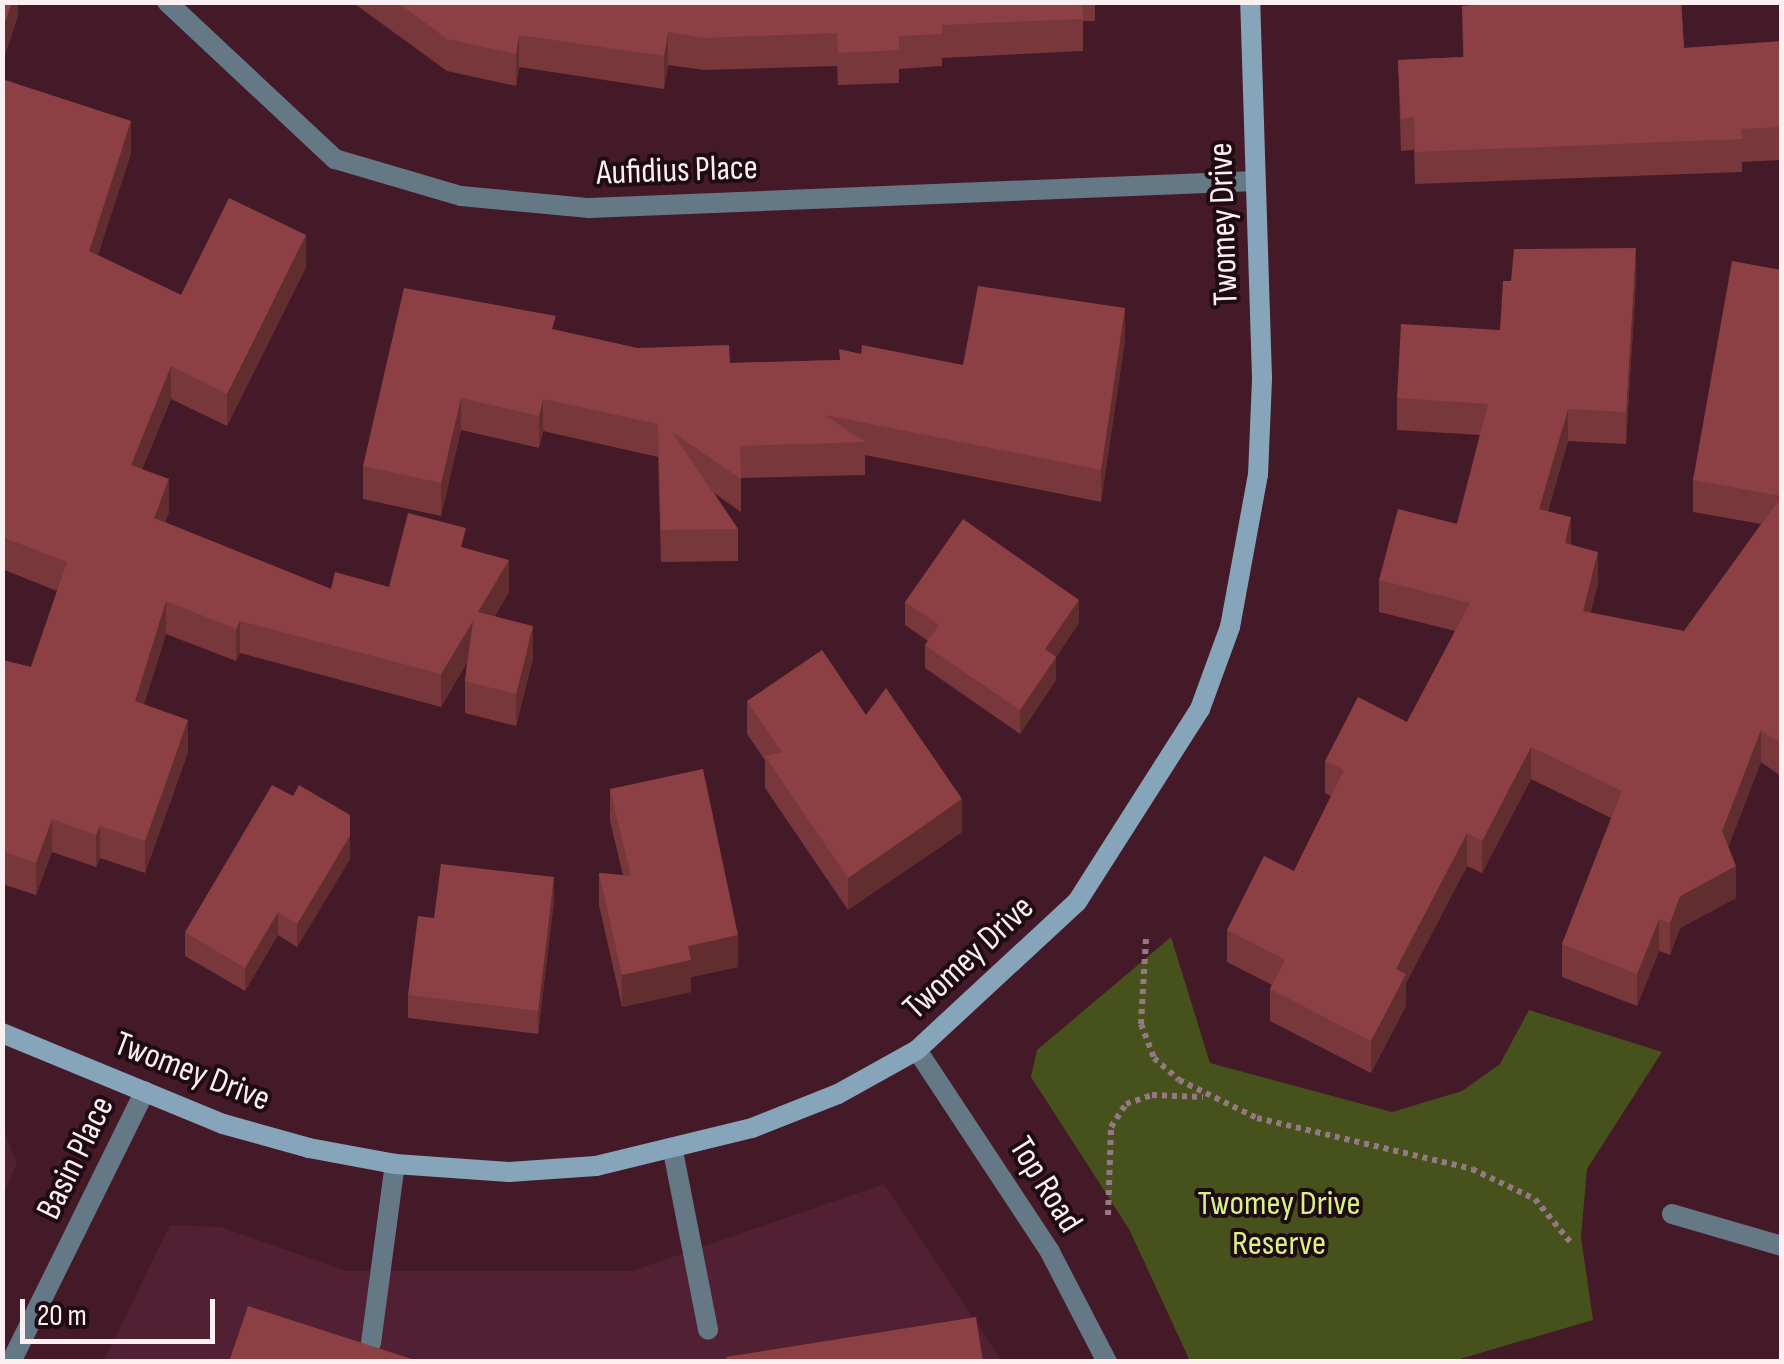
<!DOCTYPE html>
<style>
body{margin:0}
#map{position:relative;width:1784px;height:1364px;overflow:hidden;background:#441928;font-family:"Sofia Sans Condensed",sans-serif}
div>[style]{position:absolute}
.built>*{inset:0;background:#522033}
.green>*{inset:0;background:#46511c}
.path>*{height:6px;margin-top:-3px;transform-origin:0;background:repeating-linear-gradient(90deg,#957881 0 5px,transparent 0 10px)}
.lane>*{height:20px;margin:-10px;padding:0 10px;transform-origin:10px;border-radius:10px;background:#657886}
.street>*{height:20px;margin:-10px;padding:0 10px;transform-origin:10px;border-radius:10px;background:#657886}
.secondary>*{height:20px;margin:-10px;padding:0 10px;transform-origin:10px;border-radius:10px;background:#86a5bb}
.wall>*{inset:0;background:#78373a}
.shaded-wall>*{inset:0;background:#622d2f}
.building>*{inset:0;background:#8c4043}
span{translate:-50% -50%;white-space:nowrap;text-align:center;line-height:1.15;-webkit-text-stroke:8px #1f0b12;paint-order:stroke}
.street-label{font-size:35px;color:#fbeff2}
.park-label{font-size:35px;color:#d8f188}
.frame{position:absolute;inset:0;border:5px solid #fbeff2;pointer-events:none}
.scale{position:absolute;left:20px;top:1299px;width:195px;height:45px;box-sizing:border-box;border:5px solid #fbeff2;border-top:0;padding-left:12px;font-size:30px;line-height:35px;white-space:nowrap;color:#fbeff2;-webkit-text-stroke:8px #1f0b12;paint-order:stroke}
</style>
<div id="map">
<div class="built">
<i style="clip-path:polygon(3px 1127px,17px 1164px,3px 1194px,2px 1127px)"></i>
<i style="clip-path:polygon(884px 1184px,1002px 1361px,103px 1362px,170px 1225px,221px 1227px,346px 1271px,632px 1271px)"></i>
</div>
<div class="green">
<i style="clip-path:polygon(1171px 937px,1210px 1063px,1392px 1112px,1462px 1091px,1500px 1064px,1529px 1010px,1662px 1052px,1587px 1169px,1581px 1237px,1593px 1320px,1453px 1361px,1190px 1361px,1129px 1229px,1031px 1077px,1037px 1050px)"></i>
</div>
<div class="path">
<i style="left:1146px;top:939px;width:85px;rotate:93.4deg"></i>
<i style="left:1141px;top:1024px;width:36px;rotate:69deg"></i>
<i style="left:1154px;top:1058px;width:33px;rotate:41deg"></i>
<i style="left:1179px;top:1080px;width:87px;rotate:26deg"></i>
<i style="left:1257px;top:1118px;width:221px;rotate:13.3deg"></i>
<i style="left:1472px;top:1169px;width:70px;rotate:25.5deg"></i>
<i style="left:1535px;top:1199px;width:57px;rotate:50.7deg"></i>
<i style="left:1108px;top:1215px;width:88px;rotate:-88deg"></i>
<i style="left:1111px;top:1127px;width:27px;rotate:-57deg"></i>
<i style="left:1126px;top:1104px;width:28px;rotate:-19deg"></i>
<i style="left:1152px;top:1095px;width:51px;rotate:2.2deg"></i>
</div>
<div class="lane">
<i style="left:673px;top:1151px;width:182px;rotate:78.9deg"></i>
<i style="left:371px;top:1343px;width:181px;rotate:-82.4deg"></i>
</div>
<div class="street">
<i style="left:167px;top:2px;width:230px;rotate:43.1deg"></i>
<i style="left:335px;top:159px;width:131px;rotate:16.4deg"></i>
<i style="left:461px;top:196px;width:129px;rotate:5.4deg"></i>
<i style="left:589px;top:208px;width:667px;rotate:-2.32deg"></i>
<i style="left:917px;top:1050px;width:242px;rotate:56.6deg"></i>
<i style="left:1050px;top:1252px;width:124px;rotate:62.6deg"></i>
<i style="left:1672px;top:1214px;width:115px;rotate:16.2deg"></i>
<i style="left:11px;top:1362px;width:302px;rotate:-63.7deg"></i>
</div>
<div class="secondary">
<i style="left:2px;top:1033px;width:239px;rotate:22.4deg"></i>
<i style="left:223px;top:1124px;width:89px;rotate:15.6deg"></i>
<i style="left:309px;top:1148px;width:87px;rotate:10.5deg"></i>
<i style="left:395px;top:1164px;width:114px;rotate:4deg"></i>
<i style="left:509px;top:1172px;width:87px;rotate:-3.9deg"></i>
<i style="left:596px;top:1166px;width:161px;rotate:-13.7deg"></i>
<i style="left:752px;top:1128px;width:92px;rotate:-21.6deg"></i>
<i style="left:838px;top:1094px;width:90px;rotate:-29.1deg"></i>
<i style="left:917px;top:1050px;width:218px;rotate:-42.8deg"></i>
<i style="left:1077px;top:902px;width:229px;rotate:-57.5deg"></i>
<i style="left:1200px;top:709px;width:87px;rotate:-69.9deg"></i>
<i style="left:1230px;top:627px;width:155px;rotate:-79.6deg"></i>
<i style="left:1258px;top:475px;width:97px;rotate:-87.6deg"></i>
<i style="left:1262px;top:378px;width:376px;rotate:-91.8deg"></i>
</div>
<div class="wall">
<i style="clip-path:polygon(352px 2px,1095px 2px,1095px 21px,1083px 21px,1083px 51px,942px 58px,942px 66px,899px 69px,899px 83px,838px 85px,837px 66px,704px 70px,668px 65px,664px 89px,519px 67px,516px 86px,447px 71px)"></i>
<i style="clip-path:polygon(1486px 2px,1681px 2px,1684px 48px,1782px 41px,1782px 160px,1742px 162px,1742px 172px,1415px 184px,1414px 150px,1401px 151px,1398px 60px,1463px 57px,1462px 6px,1486px 4px)"></i>
<i style="clip-path:polygon(2px 79px,131px 153px,98px 255px,181px 295px,306px 267px,227px 426px,171px 399px,142px 469px,169px 512px,165px 522px,331px 589px,389px 587px,466px 548px,509px 592px,495px 616px,533px 658px,516px 726px,465px 713px,465px 681px,467px 662px,441px 707px,240px 653px,236px 661px,166px 634px,144px 704px,188px 752px,145px 873px,100px 858px,96px 867px,52px 852px,36px 895px,2px 884px,2px 660px,31px 667px,57px 591px,2px 569px)"></i>
<i style="clip-path:polygon(1782px 270px,1782px 777px,1761px 762px,1728px 847px,1736px 898px,1680px 928px,1670px 955px,1659px 951px,1637px 1006px,1562px 977px,1562px 944px,1611px 818px,1531px 779px,1482px 873px,1467px 866px,1406px 983px,1406px 1006px,1371px 1073px,1270px 1021px,1270px 989px,1272px 985px,1227px 962px,1227px 930px,1294px 871px,1331px 796px,1325px 793px,1325px 761px,1407px 722px,1455px 631px,1379px 612px,1379px 580px,1457px 524px,1480px 435px,1397px 430px,1397px 398px,1500px 330px,1636px 280px,1626px 444px,1568px 441px,1548px 511px,1598px 584px,1590px 613px,1684px 631px,1761px 524px,1693px 512px,1693px 480px)"></i>
<i style="clip-path:polygon(556px 330px,637px 348px,730px 363px,839px 360px,861px 354px,963px 365px,1125px 340px,1101px 502px,865px 455px,865px 475px,741px 478px,741px 512px,714px 493px,738px 529px,738px 561px,661px 562px,658px 457px,543px 431px,539px 448px,461px 430px,441px 516px,363px 499px,363px 466px)"></i>
<i style="clip-path:polygon(905px 602px,1079px 623px,1056px 657px,1056px 680px,1020px 734px,925px 668px,925px 645px,928px 641px,905px 625px)"></i>
<i style="clip-path:polygon(747px 701px,866px 715px,962px 832px,848px 910px,765px 788px,765px 760px,747px 734px)"></i>
<i style="clip-path:polygon(610px 789px,738px 967px,691px 977px,691px 992px,622px 1007px,599px 905px,599px 873px,623px 875px,610px 821px)"></i>
<i style="clip-path:polygon(350px 859px,297px 947px,278px 935px,245px 991px,185px 956px,185px 932px)"></i>
<i style="clip-path:polygon(554px 900px,538px 1034px,408px 1018px,408px 995px,434px 918px)"></i>
</div>
<div class="shaded-wall">
<i style="clip-path:polygon(12px 2px,18px 2px,18px 16px,2px 65px,2px 32px)"></i>
<i style="clip-path:polygon(668px 32px,668px 65px,664px 89px,664px 56px)"></i>
<i style="clip-path:polygon(519px 35px,519px 67px,516px 86px,516px 54px)"></i>
<i style="clip-path:polygon(131px 121px,131px 153px,89px 283px,89px 251px)"></i>
<i style="clip-path:polygon(306px 235px,306px 267px,227px 426px,227px 394px)"></i>
<i style="clip-path:polygon(1636px 248px,1636px 280px,1626px 444px,1626px 412px)"></i>
<i style="clip-path:polygon(1125px 308px,1125px 340px,1101px 502px,1101px 470px)"></i>
<i style="clip-path:polygon(171px 366px,171px 399px,131px 497px,131px 465px)"></i>
<i style="clip-path:polygon(461px 398px,461px 430px,441px 516px,441px 483px)"></i>
<i style="clip-path:polygon(543px 399px,543px 431px,539px 448px,539px 416px)"></i>
<i style="clip-path:polygon(1568px 409px,1568px 441px,1539px 541px,1539px 509px)"></i>
<i style="clip-path:polygon(169px 479px,169px 512px,154px 550px,154px 518px)"></i>
<i style="clip-path:polygon(1571px 517px,1571px 549px,1565px 543px)"></i>
<i style="clip-path:polygon(1598px 552px,1598px 584px,1583px 643px,1583px 611px)"></i>
<i style="clip-path:polygon(509px 560px,509px 592px,478px 644px,478px 612px)"></i>
<i style="clip-path:polygon(1079px 600px,1079px 623px,1045px 672px,1045px 649px)"></i>
<i style="clip-path:polygon(166px 601px,166px 634px,135px 733px,135px 701px)"></i>
<i style="clip-path:polygon(240px 621px,240px 653px,236px 661px,236px 629px)"></i>
<i style="clip-path:polygon(473px 621px,473px 653px,441px 707px,441px 674px)"></i>
<i style="clip-path:polygon(533px 626px,533px 658px,516px 726px,516px 694px)"></i>
<i style="clip-path:polygon(1056px 657px,1056px 680px,1020px 734px,1020px 710px)"></i>
<i style="clip-path:polygon(188px 720px,188px 752px,145px 873px,145px 841px)"></i>
<i style="clip-path:polygon(1761px 730px,1761px 762px,1722px 863px,1722px 831px)"></i>
<i style="clip-path:polygon(1531px 747px,1531px 779px,1482px 873px,1482px 841px)"></i>
<i style="clip-path:polygon(962px 799px,962px 832px,848px 910px,848px 878px)"></i>
<i style="clip-path:polygon(52px 819px,52px 852px,36px 895px,36px 863px)"></i>
<i style="clip-path:polygon(100px 826px,100px 858px,96px 867px,96px 835px)"></i>
<i style="clip-path:polygon(1467px 833px,1467px 866px,1406px 983px,1406px 1006px,1371px 1073px,1371px 1041px,1396px 969px)"></i>
<i style="clip-path:polygon(350px 836px,350px 859px,297px 947px,297px 924px)"></i>
<i style="clip-path:polygon(1736px 866px,1736px 898px,1680px 928px,1670px 955px,1670px 923px,1680px 896px)"></i>
<i style="clip-path:polygon(554px 877px,554px 900px,538px 1034px,538px 1011px)"></i>
<i style="clip-path:polygon(278px 912px,278px 935px,245px 991px,245px 968px)"></i>
<i style="clip-path:polygon(1659px 919px,1659px 951px,1637px 1006px,1637px 974px)"></i>
<i style="clip-path:polygon(738px 935px,738px 967px,691px 977px,691px 992px,622px 1007px,622px 975px,688px 946px)"></i>
</div>
<div class="building">
<i style="clip-path:polygon(2px 2px,12px 2px,2px 32px)"></i>
<i style="clip-path:polygon(397px 2px,1082px 2px,1083px 19px,942px 25px,942px 34px,899px 36px,899px 50px,838px 53px,837px 33px,704px 38px,668px 32px,664px 56px,519px 35px,516px 54px,447px 39px)"></i>
<i style="clip-path:polygon(1488px 2px,1681px 2px,1684px 48px,1782px 41px,1782px 127px,1741px 129px,1742px 139px,1415px 152px,1414px 117px,1401px 119px,1398px 60px,1464px 57px,1462px 6px,1488px 4px)"></i>
<i style="clip-path:polygon(2px 79px,131px 121px,89px 251px,181px 295px,229px 198px,306px 235px,227px 394px,171px 366px,131px 465px,169px 479px,154px 518px,331px 589px,335px 572px,389px 587px,408px 513px,466px 528px,461px 547px,509px 560px,478px 612px,533px 626px,516px 694px,465px 681px,473px 621px,441px 674px,240px 621px,236px 629px,166px 601px,135px 701px,188px 720px,145px 841px,100px 826px,96px 835px,52px 819px,36px 863px,2px 851px,2px 660px,31px 667px,67px 562px,2px 537px)"></i>
<i style="clip-path:polygon(1636px 248px,1626px 412px,1568px 409px,1539px 509px,1571px 517px,1565px 543px,1598px 552px,1583px 611px,1684px 631px,1782px 496px,1782px 744px,1761px 730px,1722px 831px,1736px 866px,1680px 896px,1670px 923px,1659px 919px,1637px 974px,1562px 944px,1622px 791px,1531px 747px,1482px 841px,1467px 833px,1396px 969px,1406px 974px,1371px 1041px,1270px 989px,1285px 960px,1227px 930px,1264px 856px,1294px 871px,1344px 770px,1325px 761px,1358px 697px,1407px 722px,1470px 603px,1379px 580px,1398px 509px,1457px 524px,1488px 404px,1397px 398px,1401px 324px,1500px 330px,1503px 281px,1511px 281px,1514px 249px)"></i>
<i style="clip-path:polygon(1732px 261px,1782px 270px,1782px 496px,1693px 480px)"></i>
<i style="clip-path:polygon(978px 286px,1125px 308px,1101px 470px,825px 415px,865px 442px,740px 446px,741px 479px,672px 432px,738px 529px,661px 530px,658px 424px,543px 399px,539px 416px,461px 398px,441px 483px,363px 466px,404px 288px,556px 316px,552px 329px,637px 348px,729px 345px,730px 363px,840px 360px,839px 349px,861px 354px,862px 345px,963px 365px)"></i>
<i style="clip-path:polygon(963px 519px,1079px 600px,1045px 649px,1056px 657px,1020px 710px,925px 645px,939px 625px,905px 602px)"></i>
<i style="clip-path:polygon(822px 650px,866px 715px,886px 688px,962px 799px,848px 878px,765px 756px,782px 752px,747px 701px)"></i>
<i style="clip-path:polygon(703px 769px,738px 935px,688px 946px,691px 960px,622px 975px,599px 873px,631px 876px,610px 789px)"></i>
<i style="clip-path:polygon(272px 785px,293px 796px,299px 785px,350px 815px,350px 836px,297px 924px,278px 912px,245px 968px,185px 932px)"></i>
<i style="clip-path:polygon(441px 864px,554px 877px,538px 1011px,408px 995px,418px 916px,434px 918px)"></i>
<i style="clip-path:polygon(248px 1306px,421px 1362px,229px 1362px)"></i>
<i style="clip-path:polygon(976px 1317px,983px 1362px,727px 1362px,726px 1357px)"></i>
</div>
<div class="street-label">
<span style="left:677px;top:171px;rotate:-2deg">Aufidius Place</span>
<span style="left:1224px;top:224px;rotate:-92deg">Twomey Drive</span>
<span style="left:969px;top:958px;rotate:-43deg">Twomey Drive</span>
<span style="left:192px;top:1072px;rotate:21deg">Twomey Drive</span>
<span style="left:76px;top:1158px;rotate:-64deg">Basin Place</span>
<span style="left:1045px;top:1185px;rotate:58deg">Top Road</span>
</div>
<div class="park-label">
<span style="left:1279px;top:1224px">Twomey Drive<br>Reserve</span>
</div>
<div class="frame"></div>
<div class="scale">20 m</div>
</div>
